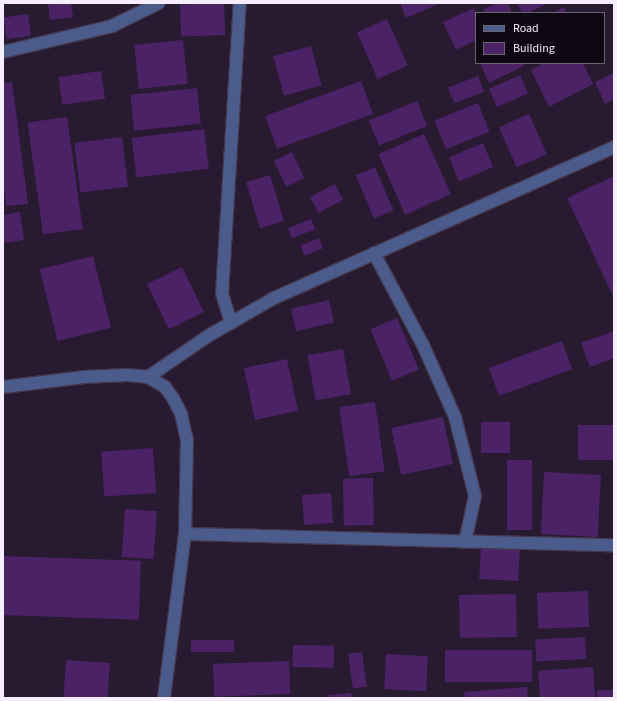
<!DOCTYPE html>
<style>
body{margin:0}
#map{position:relative;width:617px;height:701px;overflow:hidden;background:#271a31;font-family:"Source Sans 3",sans-serif}
div>[style]{position:absolute}
.building>*{inset:0;background:#4c2267;transform-origin:0 0}
.roads{filter:drop-shadow(1px 0 #44384e) drop-shadow(-1px 0 #44384e) drop-shadow(0 1px #44384e) drop-shadow(0 -1px #44384e)}
.minor>*{height:12px;margin:-6px;padding:0 6px;transform-origin:6px;border-radius:6px;background:#4b5b8b}
span{translate:-50% -50%;white-space:nowrap;text-align:center;line-height:1.15;-webkit-text-stroke:3px #0d0812;paint-order:stroke}
.frame{position:absolute;inset:0;border:4px solid #f6eefe;pointer-events:none}
.legend{position:absolute;left:475px;top:12px;width:130px;height:52px;box-sizing:border-box;background:#0d0812;border:1px solid #6a6470;margin:0;padding:5px 7px;list-style:none;font-size:12px;color:#f6eefe}
.legend li{display:flex;align-items:center;gap:8px;height:20px}
.legend b{width:20px;border:1px solid #6a6470}
</style>
<div id="map">
<div class="building">
<i style="clip-path:polygon(48px 3px,71px 3px,73px 17px,50px 20px)"></i>
<i style="left:224px;top:3px;width:32px;height:44px;rotate:88deg"></i>
<i style="clip-path:polygon(400px 3px,441px 3px,406px 18px)"></i>
<i style="clip-path:polygon(498px 3px,508px 3px,512px 13px,484px 13px,483px 9px)"></i>
<i style="clip-path:polygon(517px 3px,549px 3px,527px 13px,522px 13px)"></i>
<i style="clip-path:polygon(564px 7px,567px 13px,553px 13px)"></i>
<i style="clip-path:polygon(474px 8px,476px 13px,476px 40px,456px 50px,443px 22px)"></i>
<i style="left:28px;top:14px;width:22px;height:25px;rotate:82deg"></i>
<i style="left:387px;top:19px;width:51px;height:33px;rotate:66deg"></i>
<i style="left:183px;top:40px;width:44px;height:49px;rotate:84deg"></i>
<i style="left:311px;top:46px;width:41px;height:39px;rotate:75deg"></i>
<i style="clip-path:polygon(480px 63px,523px 63px,524px 66px,489px 83px)"></i>
<i style="clip-path:polygon(544px 63px,583px 63px,593px 84px,549px 107px,531px 70px)"></i>
<i style="left:101px;top:71px;width:28px;height:43px;rotate:82deg"></i>
<i style="clip-path:polygon(614px 73px,614px 99px,605px 104px,595px 82px)"></i>
<i style="left:520px;top:75px;width:20px;height:34px;rotate:66deg"></i>
<i style="left:478px;top:76px;width:17px;height:32px;rotate:69deg"></i>
<i style="left:361px;top:81px;width:35px;height:102px;rotate:70deg"></i>
<i style="clip-path:polygon(12px 82px,28px 204px,6px 206px,3px 182px,3px 83px)"></i>
<i style="left:197px;top:88px;width:36px;height:67px;rotate:84deg"></i>
<i style="left:417px;top:101px;width:27px;height:52px;rotate:68deg"></i>
<i style="left:478px;top:103px;width:31px;height:47px;rotate:68deg"></i>
<i style="left:529px;top:114px;width:44px;height:33px;rotate:66deg"></i>
<i style="left:67px;top:117px;width:113px;height:40px;rotate:82deg"></i>
<i style="left:204px;top:129px;width:40px;height:73px;rotate:83deg"></i>
<i style="left:424px;top:134px;width:66px;height:50px;rotate:66deg"></i>
<i style="left:122px;top:137px;width:50px;height:48px;rotate:83deg"></i>
<i style="left:483px;top:143px;width:26px;height:37px;rotate:67deg"></i>
<i style="left:292px;top:152px;width:29px;height:20px;rotate:65deg"></i>
<i style="left:375px;top:167px;width:47px;height:21px;rotate:67deg"></i>
<i style="left:270px;top:175px;width:48px;height:25px;rotate:73deg"></i>
<i style="clip-path:polygon(614px 176px,614px 293px,612px 294px,567px 198px)"></i>
<i style="left:335px;top:184px;width:18px;height:28px;rotate:63deg"></i>
<i style="clip-path:polygon(20px 212px,24px 240px,3px 243px,3px 215px)"></i>
<i style="left:311px;top:219px;width:11px;height:25px;rotate:68deg"></i>
<i style="left:319px;top:238px;width:11px;height:20px;rotate:68deg"></i>
<i style="left:93px;top:256px;width:74px;height:55px;rotate:76deg"></i>
<i style="left:182px;top:267px;width:50px;height:39px;rotate:64deg"></i>
<i style="left:329px;top:300px;width:23px;height:39px;rotate:77deg"></i>
<i style="left:397px;top:318px;width:56px;height:29px;rotate:67deg"></i>
<i style="clip-path:polygon(614px 331px,614px 358px,590px 367px,581px 343px)"></i>
<i style="left:562px;top:341px;width:30px;height:78px;rotate:70deg"></i>
<i style="left:343px;top:349px;width:46px;height:36px;rotate:80deg"></i>
<i style="left:287px;top:359px;width:53px;height:44px;rotate:78deg"></i>
<i style="left:375px;top:402px;width:70px;height:36px;rotate:82deg"></i>
<i style="left:443px;top:417px;width:48px;height:53px;rotate:78deg"></i>
<i style="left:481px;top:422px;width:29px;height:31px"></i>
<i style="left:614px;top:425px;width:35px;height:36px;rotate:90deg"></i>
<i style="left:153px;top:448px;width:45px;height:52px;rotate:86deg"></i>
<i style="left:507px;top:460px;width:25px;height:70px"></i>
<i style="left:544px;top:472px;width:57px;height:62px;rotate:3deg"></i>
<i style="left:373px;top:478px;width:47px;height:30px;rotate:89deg"></i>
<i style="left:331px;top:493px;width:30px;height:29px;rotate:86deg"></i>
<i style="left:125px;top:509px;width:32px;height:48px;rotate:4deg"></i>
<i style="left:481px;top:545px;width:39px;height:34px;rotate:3deg"></i>
<i style="left:3px;top:556px;width:138px;height:59px;rotate:2deg"></i>
<i style="left:588px;top:591px;width:36px;height:51px;rotate:88deg"></i>
<i style="left:516px;top:594px;width:43px;height:57px;rotate:89deg"></i>
<i style="left:585px;top:637px;width:22px;height:50px;rotate:87deg"></i>
<i style="left:234px;top:640px;width:12px;height:43px;rotate:90deg"></i>
<i style="left:293px;top:645px;width:41px;height:22px;rotate:1deg"></i>
<i style="left:445px;top:650px;width:87px;height:32px"></i>
<i style="left:362px;top:652px;width:35px;height:14px;rotate:82deg"></i>
<i style="left:386px;top:654px;width:42px;height:35px;rotate:3deg"></i>
<i style="left:66px;top:660px;width:44px;height:38px;rotate:4deg"></i>
<i style="left:289px;top:661px;width:33px;height:76px;rotate:88deg"></i>
<i style="left:593px;top:667px;width:31px;height:55px;rotate:86deg"></i>
<i style="clip-path:polygon(527px 687px,528px 698px,465px 698px,464px 692px)"></i>
<i style="left:614px;top:690px;width:8px;height:17px;rotate:90deg"></i>
<i style="clip-path:polygon(351px 693px,352px 698px,329px 698px,328px 695px)"></i>
</div>
<div class="roads">
<div class="minor">
<i style="left:3px;top:52px;width:112px;rotate:-13.4deg"></i>
<i style="left:112px;top:26px;width:52px;rotate:-26.1deg"></i>
<i style="left:374px;top:253px;width:104px;rotate:62deg"></i>
<i style="left:423px;top:345px;width:79px;rotate:66deg"></i>
<i style="left:455px;top:417px;width:81px;rotate:75.8deg"></i>
<i style="left:475px;top:496px;width:47px;rotate:102.3deg"></i>
<i style="left:231px;top:323px;width:30px;rotate:-107deg"></i>
<i style="left:222px;top:294px;width:292px;rotate:-86.5deg"></i>
<i style="left:148px;top:377px;width:73px;rotate:-34.3deg"></i>
<i style="left:208px;top:336px;width:76px;rotate:-29.9deg"></i>
<i style="left:274px;top:298px;width:372px;rotate:-23.9deg"></i>
<i style="left:3px;top:387px;width:82px;rotate:-7deg"></i>
<i style="left:84px;top:377px;width:43px;rotate:-2.7deg"></i>
<i style="left:127px;top:375px;width:21px;rotate:5deg"></i>
<i style="left:148px;top:377px;width:20px;rotate:30deg"></i>
<i style="left:165px;top:387px;width:14px;rotate:54deg"></i>
<i style="left:173px;top:398px;width:18px;rotate:63deg"></i>
<i style="left:181px;top:414px;width:27px;rotate:77deg"></i>
<i style="left:187px;top:440px;width:94px;rotate:91.2deg"></i>
<i style="left:185px;top:534px;width:165px;rotate:97.3deg"></i>
<i style="left:185px;top:534px;width:429px;rotate:1.5deg"></i>
</div>
</div>
<div class="frame"></div>
<ul class="legend">
<li><b style="height:5px;background:#4b5b8b"></b>Road</li>
<li><b style="height:11px;background:#4c2267"></b>Building</li>
</ul>
</div>
